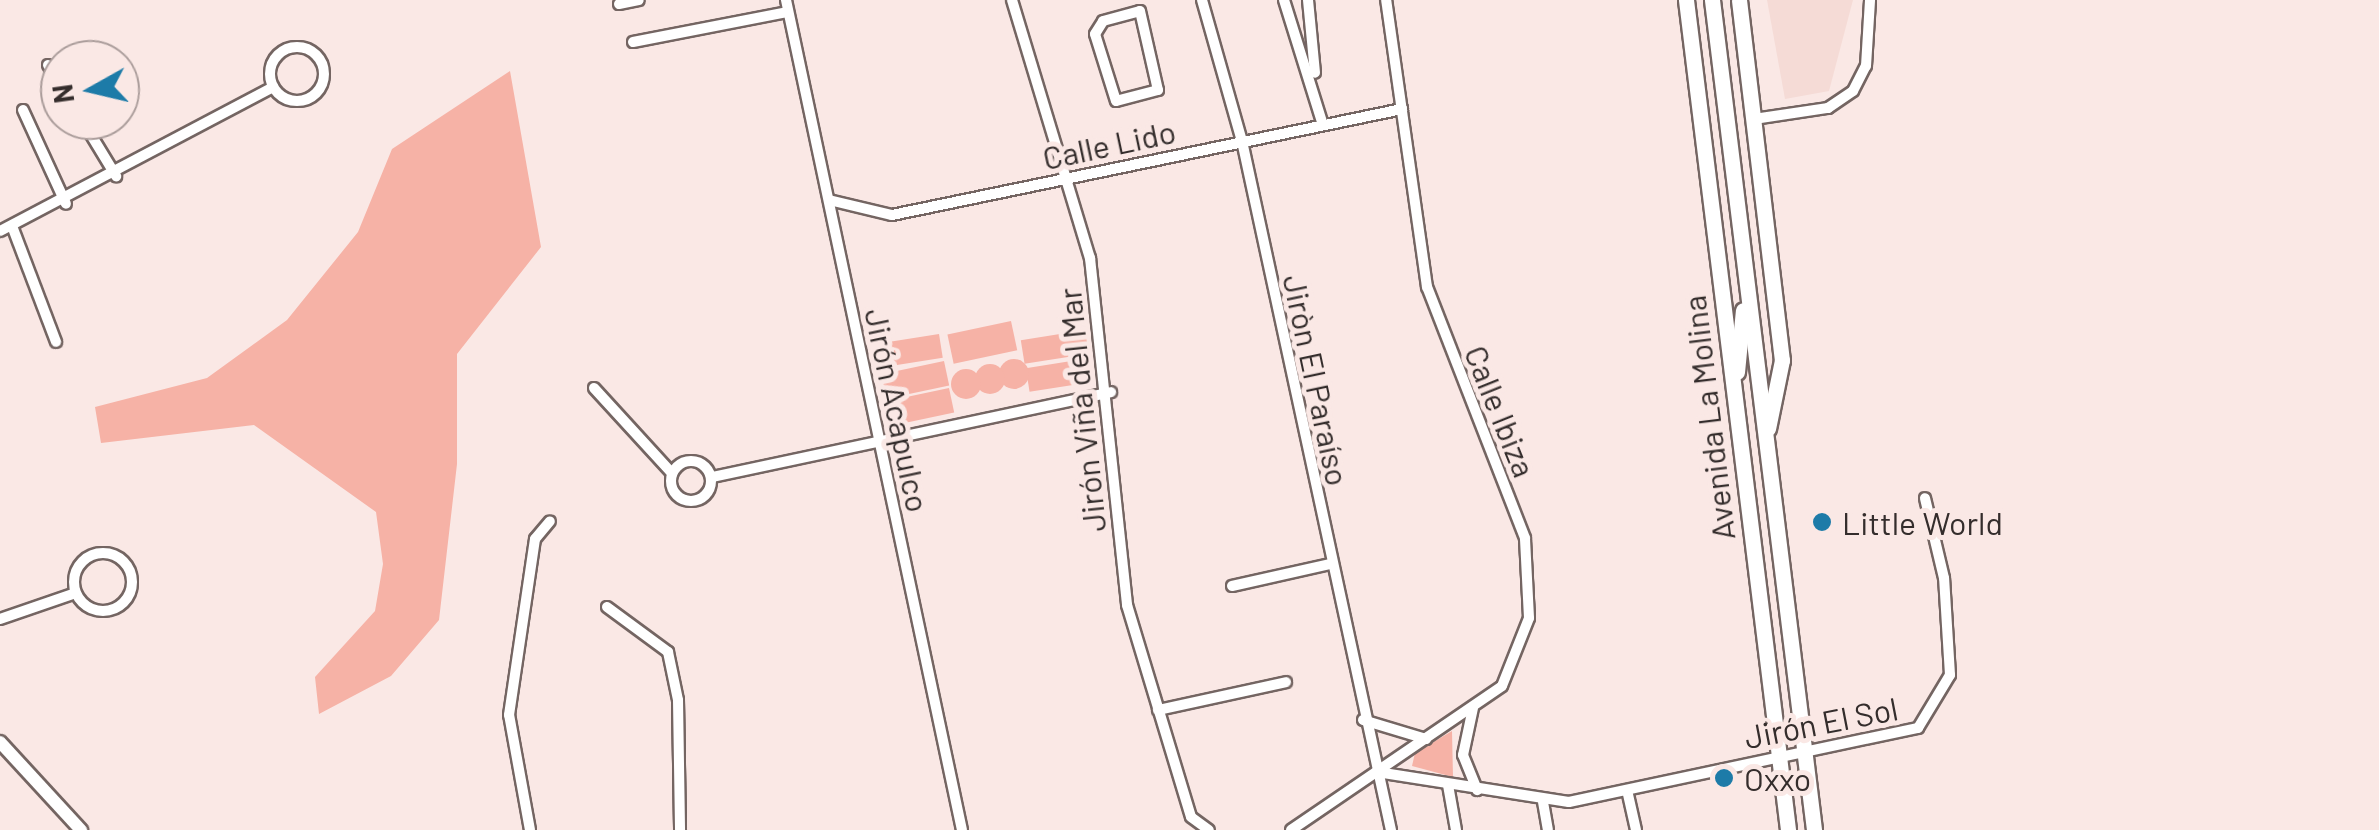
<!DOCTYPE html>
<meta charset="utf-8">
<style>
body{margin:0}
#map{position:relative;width:2379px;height:830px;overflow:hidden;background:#fae8e5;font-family:Barlow,sans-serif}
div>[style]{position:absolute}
.built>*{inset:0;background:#f5dbd6}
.green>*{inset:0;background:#f6b2a6;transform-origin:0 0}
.round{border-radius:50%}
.roads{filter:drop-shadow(2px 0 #746562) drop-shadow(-2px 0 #746562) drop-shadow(0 2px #746562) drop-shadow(0 -2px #746562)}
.minor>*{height:10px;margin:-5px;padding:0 5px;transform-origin:5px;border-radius:5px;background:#fff}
.minor>.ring{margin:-5px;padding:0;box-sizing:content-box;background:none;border:10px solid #fff;border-radius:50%}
.tertiary>*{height:12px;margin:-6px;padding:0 6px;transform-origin:6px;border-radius:6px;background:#fff}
.primary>*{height:15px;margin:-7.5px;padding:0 7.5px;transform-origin:7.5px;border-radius:7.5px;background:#fff}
.dots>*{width:28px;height:28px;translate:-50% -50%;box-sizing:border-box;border:5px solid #fae8e5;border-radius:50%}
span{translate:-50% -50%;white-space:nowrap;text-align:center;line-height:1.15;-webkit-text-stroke:10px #fae8e5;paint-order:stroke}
.street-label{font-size:32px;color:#342d2c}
.poi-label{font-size:32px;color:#342d2c}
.left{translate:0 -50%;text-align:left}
.north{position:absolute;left:40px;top:40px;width:100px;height:100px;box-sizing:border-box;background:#fae8e5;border:2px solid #ab9d9b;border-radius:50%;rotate:262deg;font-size:28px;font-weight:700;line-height:40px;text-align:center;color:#342d2c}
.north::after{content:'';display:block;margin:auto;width:35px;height:45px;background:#1d7ba8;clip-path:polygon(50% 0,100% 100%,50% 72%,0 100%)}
</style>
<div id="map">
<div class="built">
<i style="clip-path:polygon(1767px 0,1853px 0,1829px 91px,1785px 99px)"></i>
</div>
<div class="green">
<i style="clip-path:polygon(510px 71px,541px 247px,457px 354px,457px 464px,439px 620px,391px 676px,319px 714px,315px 677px,375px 611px,383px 564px,376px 512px,254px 425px,101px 443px,95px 407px,207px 378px,287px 320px,358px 232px,392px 149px)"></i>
<i style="left:1011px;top:321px;width:30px;height:65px;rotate:78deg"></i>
<i style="left:1085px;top:330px;width:24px;height:65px;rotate:81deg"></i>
<i style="left:939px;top:334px;width:24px;height:64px;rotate:81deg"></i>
<i style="left:1090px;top:358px;width:24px;height:65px;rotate:81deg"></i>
<i class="round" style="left:999px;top:359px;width:30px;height:30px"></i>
<i style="left:944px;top:361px;width:25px;height:64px;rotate:78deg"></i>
<i class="round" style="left:975px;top:364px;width:30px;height:30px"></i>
<i class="round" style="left:951px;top:369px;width:30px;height:30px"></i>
<i style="left:949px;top:388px;width:25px;height:64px;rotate:78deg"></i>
<i style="clip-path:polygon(1452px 731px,1453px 777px,1412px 766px,1415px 753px)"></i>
</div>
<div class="roads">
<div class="minor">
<i style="left:786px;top:0;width:848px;rotate:78.03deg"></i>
<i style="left:1012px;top:0;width:270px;rotate:73.2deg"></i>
<i style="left:1090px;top:258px;width:349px;rotate:83.9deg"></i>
<i style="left:1127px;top:605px;width:221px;rotate:73.2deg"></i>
<i style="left:1191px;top:817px;width:22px;rotate:36deg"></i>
<i style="left:1202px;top:0;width:147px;rotate:74.2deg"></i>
<i style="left:1242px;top:141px;width:705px;rotate:77.8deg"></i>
<i style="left:1284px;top:0;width:131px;rotate:72.7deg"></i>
<i style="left:1308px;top:0;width:73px;rotate:84.5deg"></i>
<i style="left:619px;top:4px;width:20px;rotate:-11deg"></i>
<i style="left:1140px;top:11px;width:81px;rotate:77.2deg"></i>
<i style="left:1158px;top:90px;width:43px;rotate:165.3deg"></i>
<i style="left:1116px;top:101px;width:70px;rotate:-107.4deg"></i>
<i style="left:1095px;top:34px;width:15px;rotate:-58deg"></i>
<i style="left:1103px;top:21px;width:38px;rotate:-15deg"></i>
<i style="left:633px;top:42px;width:158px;rotate:-11deg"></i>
<i class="ring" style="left:270px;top:47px;width:44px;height:44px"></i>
<i style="left:48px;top:65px;width:23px;rotate:59deg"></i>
<i style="left:23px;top:110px;width:103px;rotate:65.4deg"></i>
<i style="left:1754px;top:119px;width:75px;rotate:-8.5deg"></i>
<i style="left:1828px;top:108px;width:30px;rotate:-34deg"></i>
<i style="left:1853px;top:91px;width:28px;rotate:-63deg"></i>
<i style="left:1866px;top:66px;width:66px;rotate:-86.5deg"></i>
<i style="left:82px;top:120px;width:66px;rotate:58.7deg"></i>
<i style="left:829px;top:200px;width:65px;rotate:13.4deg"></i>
<i style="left:892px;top:215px;width:521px;rotate:-11.74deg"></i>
<i style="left:12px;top:226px;width:124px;rotate:69.2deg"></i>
<i style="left:0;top:231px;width:309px;rotate:-27.8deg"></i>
<i style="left:594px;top:388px;width:115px;rotate:47.5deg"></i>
<i class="ring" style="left:671px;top:461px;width:30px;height:30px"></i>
<i style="left:712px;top:477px;width:408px;rotate:-12deg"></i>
<i class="ring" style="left:74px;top:553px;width:48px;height:48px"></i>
<i style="left:1232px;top:586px;width:100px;rotate:-12.7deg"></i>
<i style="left:607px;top:607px;width:76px;rotate:36.4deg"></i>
<i style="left:668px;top:652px;width:49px;rotate:78.2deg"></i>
<i style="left:678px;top:700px;width:130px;rotate:89.1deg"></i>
<i style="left:0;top:619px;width:80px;rotate:-18.9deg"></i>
<i style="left:1473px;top:708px;width:48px;rotate:102deg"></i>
<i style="left:1463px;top:755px;width:38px;rotate:68deg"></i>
<i style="left:1158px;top:710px;width:131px;rotate:-12.3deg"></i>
<i style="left:1363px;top:720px;width:66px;rotate:16.8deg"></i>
<i style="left:1377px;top:772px;width:194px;rotate:8.9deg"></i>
<i style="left:1569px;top:802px;width:357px;rotate:-12deg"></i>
<i style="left:1918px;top:728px;width:62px;rotate:-58.9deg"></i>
<i style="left:1950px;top:675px;width:97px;rotate:-93.5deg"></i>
<i style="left:1944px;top:578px;width:82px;rotate:-103.4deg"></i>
<i style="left:1448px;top:785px;width:46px;rotate:79.9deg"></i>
<i style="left:1627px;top:790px;width:41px;rotate:77.3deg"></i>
<i style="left:1543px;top:802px;width:28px;rotate:80deg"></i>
<i style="left:530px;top:830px;width:117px;rotate:-100.3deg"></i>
<i style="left:509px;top:715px;width:178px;rotate:-81.6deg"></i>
<i style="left:535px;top:539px;width:23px;rotate:-50deg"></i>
<i style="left:1291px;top:830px;width:255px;rotate:-34.3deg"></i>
<i style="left:1502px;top:686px;width:73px;rotate:-68.3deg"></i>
<i style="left:1529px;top:618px;width:80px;rotate:-92.9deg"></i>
<i style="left:1525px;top:538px;width:269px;rotate:-111.3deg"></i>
<i style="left:1427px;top:287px;width:290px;rotate:-98.1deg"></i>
</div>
<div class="tertiary">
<i style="left:0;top:742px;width:120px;rotate:47.4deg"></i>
</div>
<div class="primary">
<i style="left:1686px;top:0;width:836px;rotate:82.99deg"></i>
<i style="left:1712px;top:0;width:836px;rotate:82.99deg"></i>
<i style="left:1739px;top:0;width:363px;rotate:83.2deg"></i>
<i style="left:1782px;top:360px;width:70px;rotate:101.5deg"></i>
<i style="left:1737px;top:372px;width:62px;rotate:-84.5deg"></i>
</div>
</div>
<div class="dots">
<i style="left:1822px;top:522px;background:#1d7ba8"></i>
<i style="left:1724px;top:778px;background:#1d7ba8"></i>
</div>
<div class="street-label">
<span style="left:1109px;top:144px;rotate:-12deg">Calle Lido</span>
<span style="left:1317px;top:380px;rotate:78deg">Jiròn El Paraíso</span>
<span style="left:898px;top:410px;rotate:78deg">Jirón Acapulco</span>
<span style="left:1081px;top:410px;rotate:-96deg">Jirón Viña del Mar</span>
<span style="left:1501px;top:411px;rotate:68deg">Calle Ibiza</span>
<span style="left:1708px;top:418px;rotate:-97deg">Avenida La Molina</span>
<span style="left:1821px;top:722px;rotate:-11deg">Jirón El Sol</span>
</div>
<div class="poi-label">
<span class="left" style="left:1842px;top:522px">Little World</span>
<span class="left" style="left:1744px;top:778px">Oxxo</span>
</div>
<div class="north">N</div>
</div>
